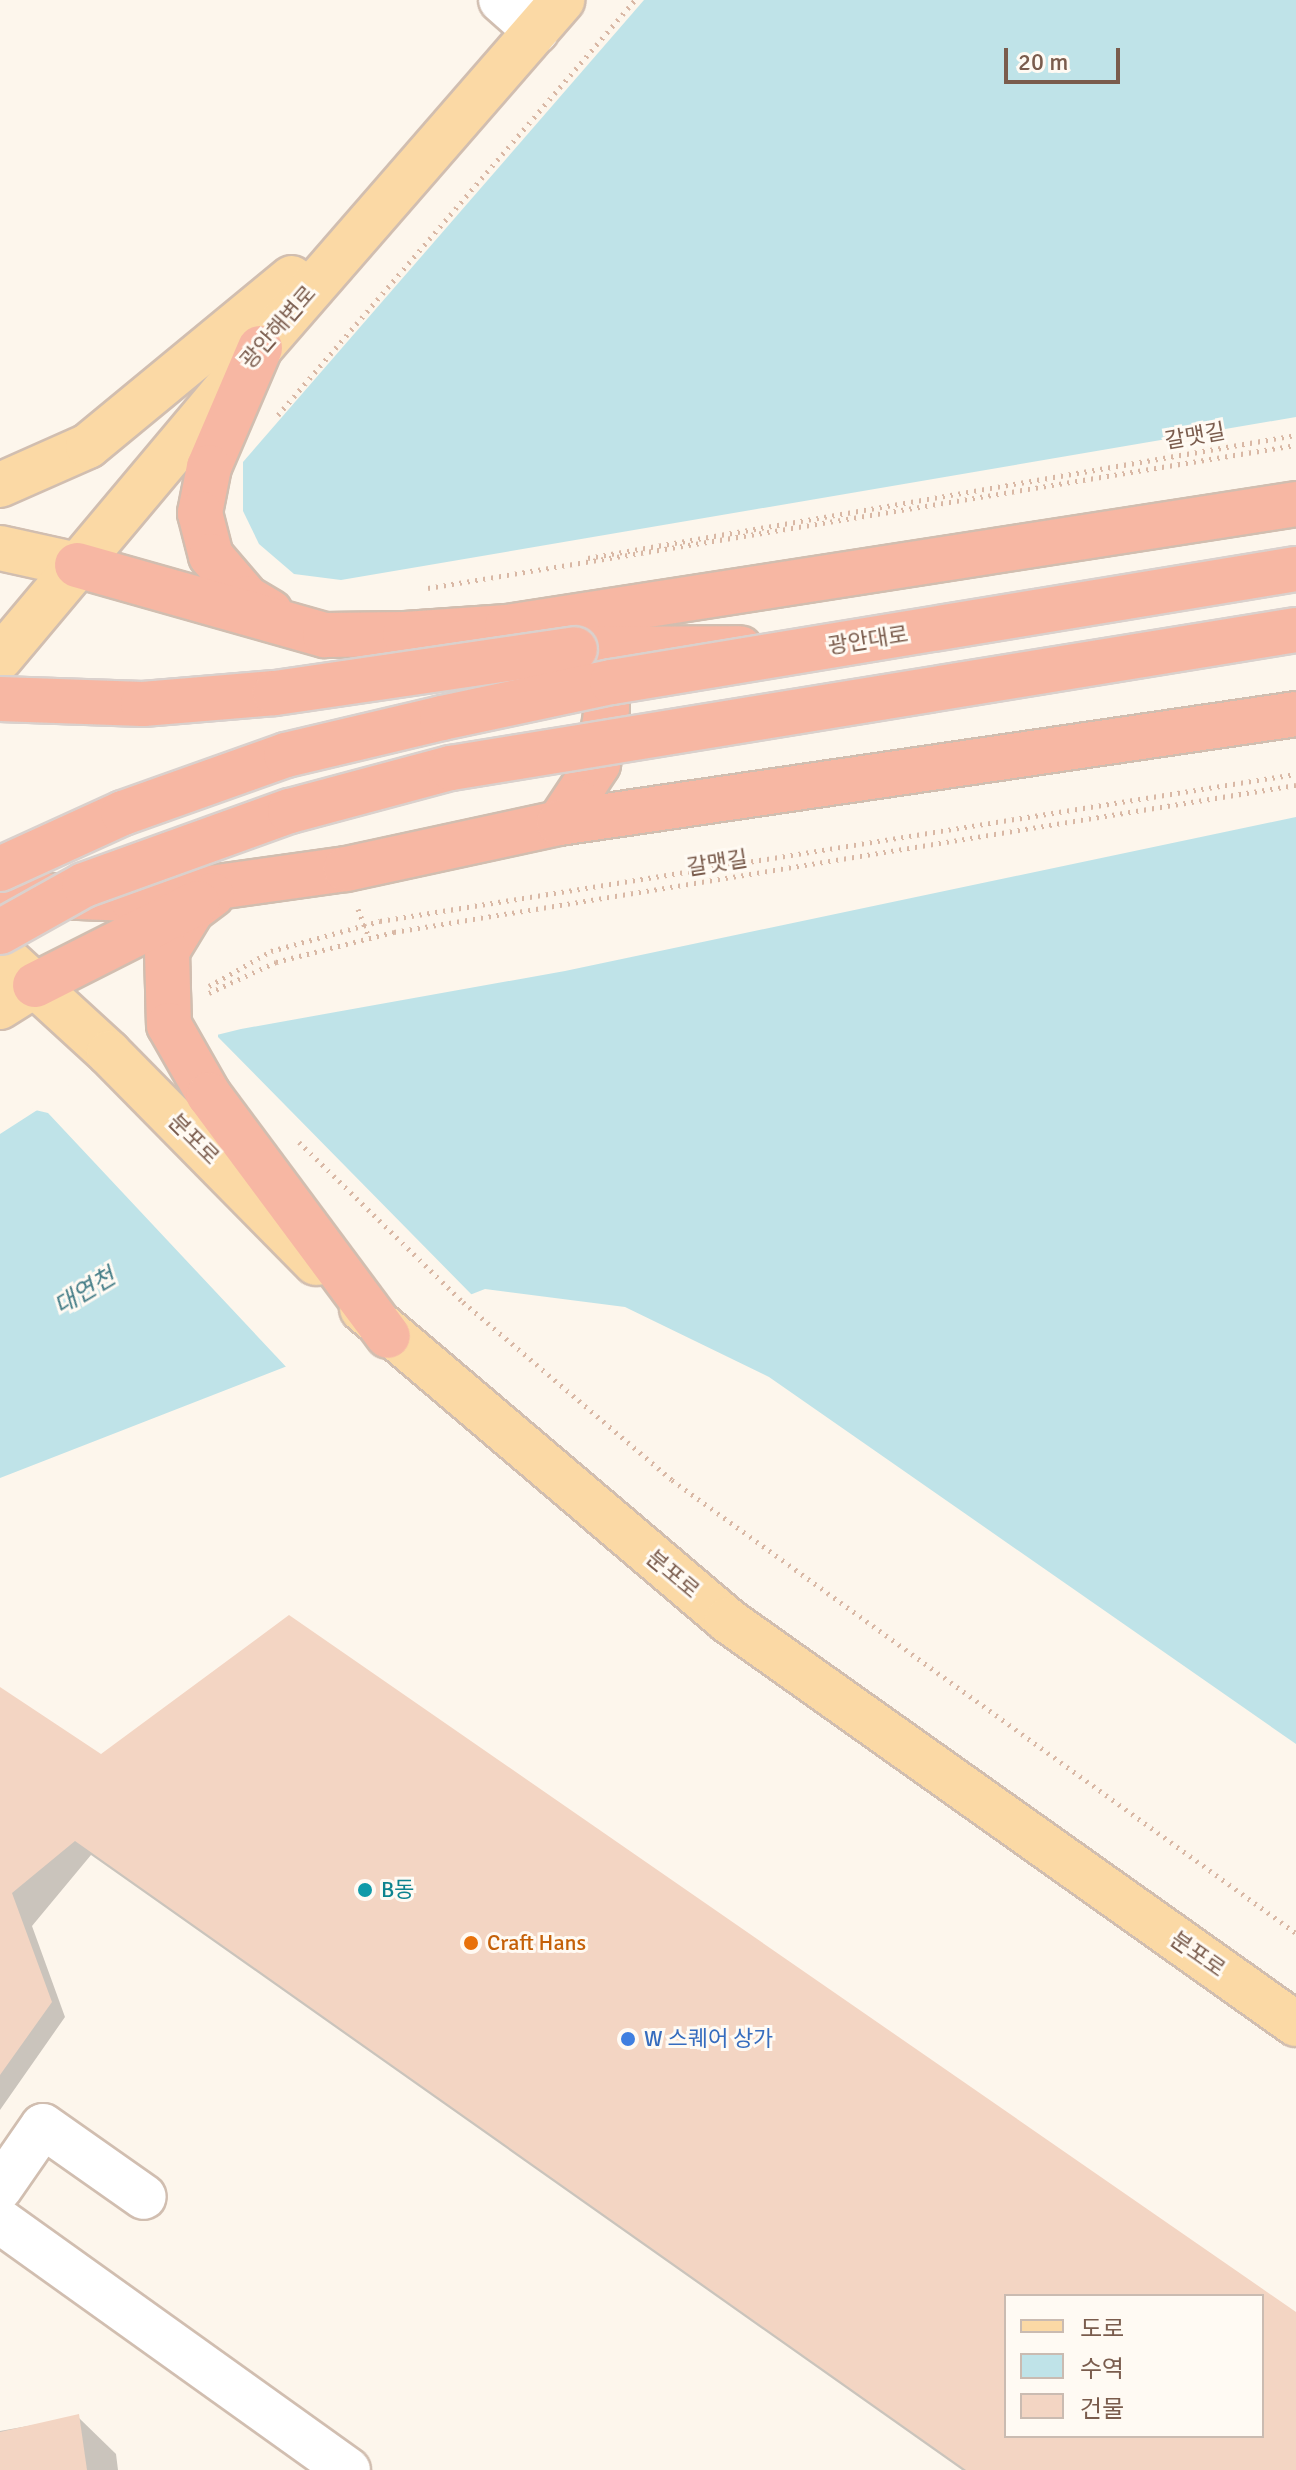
<!DOCTYPE html>
<meta charset="utf-8">
<style>
body{margin:0}
#map{position:relative;width:1296px;height:2470px;overflow:hidden;background:#fdf6ec;font-family:Signika,"Noto Sans KR",sans-serif}
div>[style]{position:absolute}
.water>*{inset:0;background:#bfe3e8}
.pier>*{inset:0;background:#fdf6ec}
.shadow>*{inset:0;background:#0003}
.building>*{inset:0;background:#f3d5c3}
.path>*{height:5px;margin-top:-2.5px;transform-origin:0;background:repeating-linear-gradient(90deg,#d9b8a5 0 2px,transparent 0 8px)}
.roads{filter:drop-shadow(2px 0 #d1beb0) drop-shadow(-2px 0 #d1beb0) drop-shadow(0 2px #d1beb0) drop-shadow(0 -2px #d1beb0)}
.minor>*{height:44px;margin:-22px;padding:0 22px;transform-origin:22px;border-radius:22px;background:#fff}
.major>*{height:44px;margin:-22px;padding:0 22px;transform-origin:22px;border-radius:22px;background:#fbd9a5}
.highway>*{height:44px;margin:-22px;padding:0 22px;transform-origin:22px;border-radius:22px;background:#f7b7a3}
.bridges{filter:drop-shadow(2px 0 #dad1cd) drop-shadow(-2px 0 #dad1cd) drop-shadow(0 2px #dad1cd) drop-shadow(0 -2px #dad1cd)}
.highway-bridge>*{height:44px;margin:-22px;padding:0 22px;transform-origin:22px;border-radius:22px;background:#f7b7a3}
.dots>*{width:22px;height:22px;translate:-50% -50%;box-sizing:border-box;border:4px solid #fffaf3;border-radius:50%}
span{translate:-50% -50%;white-space:nowrap;text-align:center;line-height:1.15;-webkit-text-stroke:6px #fffaf3;paint-order:stroke}
.street-label{font-size:22px;color:#7a5c4d}
.culture-label{font-size:22px;color:#0d838f}
.left{translate:0 -50%;text-align:left}
.food-label{font-size:22px;color:#c56008}
.shop-label{font-size:22px;color:#366cbe}
.water-label{font-size:24px;color:#437c86;font-style:italic}
.legend{position:absolute;left:1004px;top:2294px;width:260px;height:144px;box-sizing:border-box;background:#fffaf3;border:2px solid #cabbb1;margin:0;padding:10px 14px;list-style:none;font-size:24px;color:#7a5c4d}
.legend li{display:flex;align-items:center;gap:16px;height:40px}
.legend b{width:40px;border:2px solid #cabbb1}
.scale{position:absolute;left:1004px;top:48px;width:116px;height:36px;box-sizing:border-box;border:4px solid #7a5c4d;border-top:0;padding-left:10px;font-size:24px;line-height:28px;white-space:nowrap;color:#7a5c4d;-webkit-text-stroke:6px #fffaf3;paint-order:stroke}
</style>
<div id="map">
<div class="water">
<i style="clip-path:polygon(644px 0,1296px 0,1296px 417px,341px 580px,294px 574px,259px 544px,243px 511px,243px 462px)"></i>
<i style="clip-path:polygon(1296px 817px,1296px 1744px,769px 1377px,625px 1307px,485px 1289px,0 1478px,0 1134px,115px 1060px,241px 1029px,565px 971px)"></i>
</div>
<div class="pier">
<i style="clip-path:polygon(218px 1031px,218px 1037px,474px 1297px,289px 1370px,48px 1113px,31px 1109px,114px 1056px)"></i>
</div>
<div class="shadow">
<i style="clip-path:polygon(evenodd,289px 1618px,1296px 2315px,1296px 2470px,962px 2470px,91px 1855px,32px 1926px,65px 2017px,0 2110px,0 1689px,101px 1757px,289px 1618px,1006px 2296px,1262px 2296px,1262px 2436px,1006px 2436px,1006px 2296px)"></i>
<i style="clip-path:polygon(78px 2417px,116px 2454px,118px 2470px,0 2470px,0 2431px)"></i>
</div>
<div class="building">
<i style="clip-path:polygon(evenodd,289px 1615px,1296px 2312px,1296px 2470px,966px 2470px,75px 1841px,12px 1893px,52px 2002px,0 2075px,0 1687px,101px 1754px,289px 1615px,1006px 2296px,1262px 2296px,1262px 2436px,1006px 2436px,1006px 2296px)"></i>
<i style="clip-path:polygon(79px 2414px,87px 2470px,0 2470px,0 2432px)"></i>
</div>
<div class="path">
<i style="left:278px;top:415px;width:547px;rotate:-49.3deg"></i>
<i style="left:588px;top:558px;width:719px;rotate:-9.86deg"></i>
<i style="left:428px;top:588px;width:880px;rotate:-9.36deg"></i>
<i style="left:358px;top:909px;width:31px;rotate:69deg"></i>
<i style="left:209px;top:986px;width:71px;rotate:-29.4deg"></i>
<i style="left:271px;top:951px;width:113px;rotate:-15.4deg"></i>
<i style="left:380px;top:921px;width:928px;rotate:-9.12deg"></i>
<i style="left:209px;top:993px;width:74px;rotate:-24.8deg"></i>
<i style="left:276px;top:962px;width:122px;rotate:-14.3deg"></i>
<i style="left:394px;top:932px;width:914px;rotate:-9.26deg"></i>
<i style="left:299px;top:1142px;width:229px;rotate:44.3deg"></i>
<i style="left:463px;top:1302px;width:275px;rotate:40.4deg"></i>
<i style="left:672px;top:1480px;width:771px;rotate:35.98deg"></i>
</div>
<div class="roads">
<div class="minor">
<i style="left:501px;top:0;width:47px;rotate:41.5deg"></i>
<i style="left:0;top:2188px;width:75px;rotate:-55.3deg"></i>
<i style="left:43px;top:2126px;width:123px;rotate:35.1deg"></i>
<i style="left:0;top:2221px;width:428px;rotate:35.6deg"></i>
</div>
<div class="major">
<i style="left:0;top:485px;width:96px;rotate:-23.9deg"></i>
<i style="left:88px;top:446px;width:264px;rotate:-39.5deg"></i>
<i style="left:0;top:548px;width:79px;rotate:12.4deg"></i>
<i style="left:0;top:658px;width:405px;rotate:-50deg"></i>
<i style="left:260px;top:348px;width:461px;rotate:-49deg"></i>
<i style="left:0;top:953px;width:148px;rotate:42.5deg"></i>
<i style="left:109px;top:1053px;width:295px;rotate:45.4deg"></i>
<i style="left:0;top:1007px;width:41px;rotate:-32.2deg"></i>
<i style="left:362px;top:1309px;width:480px;rotate:40.4deg"></i>
<i style="left:727px;top:1620px;width:698px;rotate:35.38deg"></i>
</div>
<div class="highway">
<i style="left:260px;top:348px;width:129px;rotate:113.2deg"></i>
<i style="left:209px;top:467px;width:47px;rotate:101.1deg"></i>
<i style="left:200px;top:513px;width:44px;rotate:75.7deg"></i>
<i style="left:211px;top:556px;width:55px;rotate:49.4deg"></i>
<i style="left:247px;top:598px;width:27px;rotate:31deg"></i>
<i style="left:77px;top:565px;width:258px;rotate:15.8deg"></i>
<i style="left:325px;top:635px;width:80px;rotate:-0.7deg"></i>
<i style="left:405px;top:634px;width:102px;rotate:-3.9deg"></i>
<i style="left:507px;top:627px;width:799px;rotate:-8.86deg"></i>
<i style="left:575px;top:649px;width:165px;rotate:-0.3deg"></i>
<i style="left:559px;top:823px;width:71px;rotate:-56.5deg"></i>
<i style="left:598px;top:764px;width:57px;rotate:-80.9deg"></i>
<i style="left:607px;top:708px;width:48px;rotate:-119.7deg"></i>
<i style="left:583px;top:666px;width:14px;rotate:-150deg"></i>
<i style="left:0;top:894px;width:132px;rotate:2.2deg"></i>
<i style="left:132px;top:899px;width:216px;rotate:-8deg"></i>
<i style="left:346px;top:869px;width:218px;rotate:-12.2deg"></i>
<i style="left:559px;top:823px;width:745px;rotate:-8.41deg"></i>
<i style="left:212px;top:895px;width:25px;rotate:143deg"></i>
<i style="left:192px;top:910px;width:48px;rotate:121.4deg"></i>
<i style="left:167px;top:951px;width:74px;rotate:88.5deg"></i>
<i style="left:169px;top:1025px;width:81px;rotate:60.3deg"></i>
<i style="left:209px;top:1095px;width:300px;rotate:53.4deg"></i>
<i style="left:35px;top:985px;width:182px;rotate:-26.8deg"></i>
</div>
</div>
<div class="bridges">
<div class="highway-bridge">
<i style="left:0;top:699px;width:143px;rotate:2deg"></i>
<i style="left:143px;top:704px;width:132px;rotate:-4.8deg"></i>
<i style="left:275px;top:693px;width:303px;rotate:-8.3deg"></i>
<i style="left:0;top:869px;width:135px;rotate:-24.5deg"></i>
<i style="left:123px;top:813px;width:173px;rotate:-19.6deg"></i>
<i style="left:286px;top:755px;width:160px;rotate:-13.3deg"></i>
<i style="left:442px;top:718px;width:174px;rotate:-12deg"></i>
<i style="left:612px;top:682px;width:693px;rotate:-9.38deg"></i>
<i style="left:0;top:932px;width:96px;rotate:-29.2deg"></i>
<i style="left:84px;top:885px;width:219px;rotate:-19.8deg"></i>
<i style="left:290px;top:811px;width:167px;rotate:-15deg"></i>
<i style="left:451px;top:768px;width:856px;rotate:-9.28deg"></i>
</div>
</div>
<div class="dots">
<i style="left:365px;top:1890px;background:#0f9aa8"></i>
<i style="left:471px;top:1943px;background:#e8710a"></i>
<i style="left:628px;top:2039px;background:#3f7fe0"></i>
</div>
<div class="street-label">
<span style="left:278px;top:327px;rotate:-49deg">광안해변로</span>
<span style="left:1195px;top:436px;rotate:-10deg">갈맷길</span>
<span style="left:868px;top:640px;rotate:-9deg">광안대로</span>
<span style="left:717px;top:863px;rotate:-9deg">갈맷길</span>
<span style="left:194px;top:1139px;rotate:45deg">분포로</span>
<span style="left:673px;top:1574px;rotate:40deg">분포로</span>
<span style="left:1198px;top:1954px;rotate:35deg">분포로</span>
</div>
<div class="culture-label">
<span class="left" style="left:381px;top:1890px">B동</span>
</div>
<div class="food-label">
<span class="left" style="left:487px;top:1943px">Craft Hans</span>
</div>
<div class="shop-label">
<span class="left" style="left:644px;top:2039px">W 스퀘어 상가</span>
</div>
<div class="water-label">
<span style="left:85px;top:1292px;rotate:-31deg">대연천</span>
</div>
<ul class="legend">
<li><b style="height:10px;background:#fbd9a5"></b>도로</li>
<li><b style="height:22px;background:#bfe3e8"></b>수역</li>
<li><b style="height:22px;background:#f3d5c3"></b>건물</li>
</ul>
<div class="scale">20 m</div>
</div>
